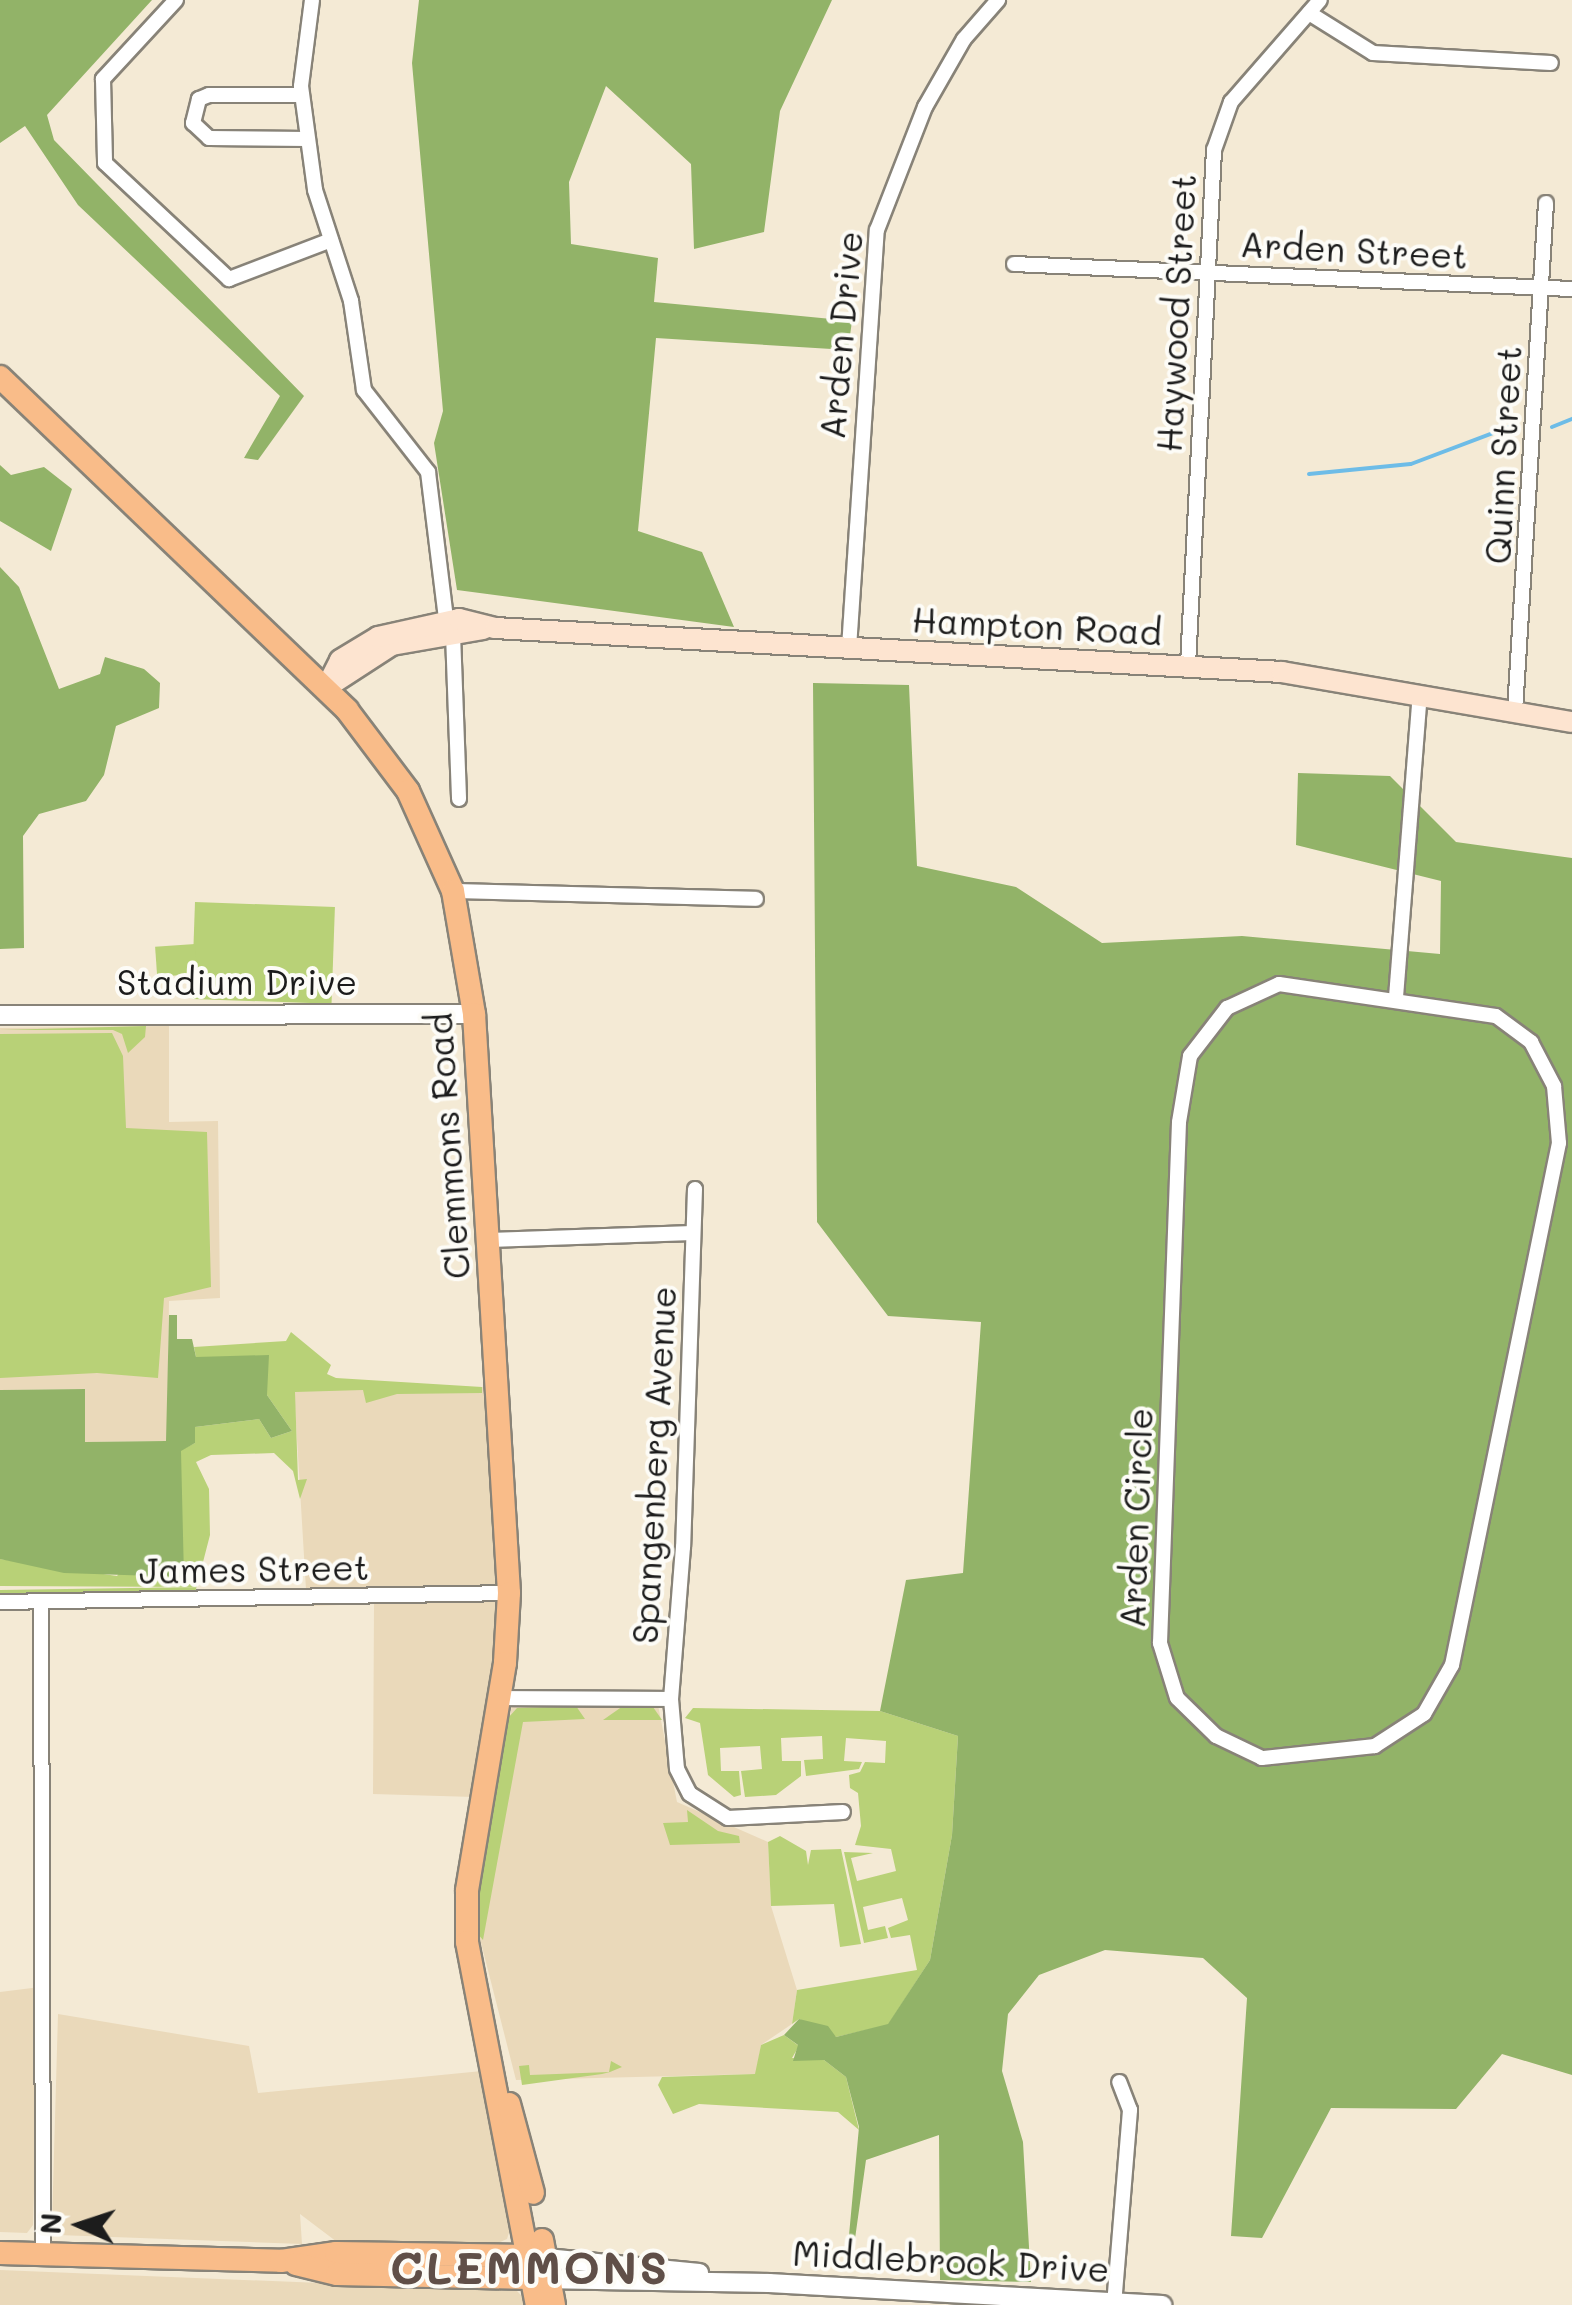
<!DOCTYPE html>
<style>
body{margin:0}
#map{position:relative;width:1572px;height:2305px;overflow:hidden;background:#f4ead5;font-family:Mali,sans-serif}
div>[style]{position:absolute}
.built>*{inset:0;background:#ead9ba}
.green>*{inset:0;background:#b8d177;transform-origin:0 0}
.forest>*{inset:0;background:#92b368}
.stream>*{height:4px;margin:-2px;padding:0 2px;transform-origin:2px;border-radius:2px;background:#6dbce7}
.roads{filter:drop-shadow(2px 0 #888378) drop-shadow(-2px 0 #888378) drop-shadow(0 2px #888378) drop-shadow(0 -2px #888378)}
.minor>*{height:14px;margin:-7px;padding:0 7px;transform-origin:7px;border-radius:7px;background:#fff}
.tertiary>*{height:18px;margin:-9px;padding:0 9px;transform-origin:9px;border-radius:9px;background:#fff}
.secondary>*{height:20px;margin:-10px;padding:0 10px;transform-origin:10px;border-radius:10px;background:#fde4d0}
.primary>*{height:22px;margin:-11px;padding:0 11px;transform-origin:11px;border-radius:11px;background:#f9bc89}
span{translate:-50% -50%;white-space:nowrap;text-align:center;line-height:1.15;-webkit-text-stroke:8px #fdfcf7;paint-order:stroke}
.street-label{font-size:35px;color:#1c1c1c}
.district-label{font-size:45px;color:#604f48;font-weight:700;letter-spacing:2.5px}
.north{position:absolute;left:30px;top:2175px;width:100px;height:100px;-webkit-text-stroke:8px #fdfcf7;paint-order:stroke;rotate:273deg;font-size:28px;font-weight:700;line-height:40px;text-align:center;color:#1c1c1c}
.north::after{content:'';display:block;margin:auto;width:35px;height:45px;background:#1c1c1c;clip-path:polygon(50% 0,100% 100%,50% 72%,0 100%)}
</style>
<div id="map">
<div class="built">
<i style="clip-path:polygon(169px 1026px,169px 1122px,218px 1121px,220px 1298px,169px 1301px,167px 1441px,85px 1442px,85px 1389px,0 1390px,0 1028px)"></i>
<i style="clip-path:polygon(490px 1387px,499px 1571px,494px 1679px,474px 1797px,373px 1794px,374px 1604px,307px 1606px,294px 1389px)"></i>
<i style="clip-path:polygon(512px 1705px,658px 1705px,677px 1802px,768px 1842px,771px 1906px,797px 1990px,792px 2024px,761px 2045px,756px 2074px,516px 2080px,478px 1931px,479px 1890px)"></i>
<i style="clip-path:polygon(40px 1987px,33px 2225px,27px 2233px,0 2232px,0 1992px)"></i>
<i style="clip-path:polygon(58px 2014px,249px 2046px,258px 2093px,482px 2071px,512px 2223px,507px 2239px,491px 2246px,341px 2245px,300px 2214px,302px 2244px,58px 2235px,52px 2223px)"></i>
<i style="clip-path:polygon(0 2270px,517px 2291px,530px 2305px,0 2305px)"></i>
</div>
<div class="green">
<i style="left:195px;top:902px;width:140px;height:97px;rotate:2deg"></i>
<i style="left:195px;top:944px;width:30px;height:40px;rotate:86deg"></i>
<i style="clip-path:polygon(146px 1026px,145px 1037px,128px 1053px,122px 1034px,113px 1030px,0 1030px)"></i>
<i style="clip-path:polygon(112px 1033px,123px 1056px,126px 1128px,207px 1132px,211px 1287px,164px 1298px,158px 1378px,97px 1373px,0 1378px,0 1034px)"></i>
<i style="clip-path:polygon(291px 1332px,331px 1365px,327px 1374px,336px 1378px,482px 1387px,482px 1393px,397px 1394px,366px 1403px,363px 1390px,295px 1392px,298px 1480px,307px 1479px,300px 1499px,293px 1471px,274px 1453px,211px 1455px,196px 1462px,209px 1489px,210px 1535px,195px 1593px,0 1597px,0 1590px,197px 1587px,0 1586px,0 1559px,117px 1576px,179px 1502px,181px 1450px,195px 1443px,195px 1427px,259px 1419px,271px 1438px,292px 1431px,267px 1395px,196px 1357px,194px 1347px,286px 1341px)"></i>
<i style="clip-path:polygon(576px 1706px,585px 1719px,523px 1722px,483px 1940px,477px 1933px,480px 1874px,508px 1718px,517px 1708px)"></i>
<i style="clip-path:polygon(623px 1706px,653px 1707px,662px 1720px,603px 1720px)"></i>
<i style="clip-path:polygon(693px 1708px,880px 1711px,958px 1736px,952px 1835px,930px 1960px,888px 2025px,836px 2037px,799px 2019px,792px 2024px,797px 1990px,917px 1970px,910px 1935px,891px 1938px,888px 1928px,908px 1920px,902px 1898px,863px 1907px,868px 1930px,885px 1926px,888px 1938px,864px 1943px,844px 1852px,873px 1853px,851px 1858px,857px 1881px,896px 1871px,891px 1849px,855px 1845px,861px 1826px,858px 1793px,850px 1788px,849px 1775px,860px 1772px,865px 1762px,885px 1763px,886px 1741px,846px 1738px,844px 1761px,862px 1762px,859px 1769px,806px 1776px,804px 1760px,823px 1759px,822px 1736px,781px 1738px,782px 1761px,801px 1761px,801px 1776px,776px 1795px,745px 1797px,741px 1771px,762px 1769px,760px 1746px,720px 1748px,721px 1771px,739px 1771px,741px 1795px,734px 1797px,708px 1775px,700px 1723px,685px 1718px)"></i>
<i style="clip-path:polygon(687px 1810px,718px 1831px,739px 1836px,740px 1843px,670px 1845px,663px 1823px,688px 1822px)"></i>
<i style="clip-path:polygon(780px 1836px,806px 1851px,808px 1865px,811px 1850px,841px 1849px,861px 1944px,840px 1947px,834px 1904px,771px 1906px,768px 1842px)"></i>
<i style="clip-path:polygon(784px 2035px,799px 2046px,792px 2058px,824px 2060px,846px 2077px,859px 2130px,838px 2112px,699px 2104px,673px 2114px,658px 2085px,662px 2077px,755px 2074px,761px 2045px)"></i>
<i style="clip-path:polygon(611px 2061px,622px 2067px,610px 2072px,602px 2074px,522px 2085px,519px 2066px,529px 2065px,530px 2075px,609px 2072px)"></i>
</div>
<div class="forest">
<i style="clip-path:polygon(0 0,152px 0,47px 115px,54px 140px,304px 396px,258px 460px,244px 458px,280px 396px,78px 205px,25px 126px,0 143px)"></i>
<i style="clip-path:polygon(419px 0,832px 0,780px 111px,764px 232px,694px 249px,691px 164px,606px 86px,569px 182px,571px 244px,658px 258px,654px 302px,852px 321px,848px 350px,656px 338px,638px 531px,702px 552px,734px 627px,457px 590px,434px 443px,443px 411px,412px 63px)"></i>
<i style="clip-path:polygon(0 465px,11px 475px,44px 467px,72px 489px,51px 551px,0 521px)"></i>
<i style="clip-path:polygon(0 567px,19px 587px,59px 689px,100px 674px,105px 657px,144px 669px,160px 683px,159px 708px,116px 726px,104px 775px,86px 801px,39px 814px,23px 836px,24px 948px,0 949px)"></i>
<i style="clip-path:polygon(813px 683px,909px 685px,917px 866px,1016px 887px,1102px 943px,1242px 936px,1440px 954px,1441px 881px,1296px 845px,1298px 773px,1390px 776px,1456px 842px,1572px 858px,1572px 2075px,1502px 2054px,1456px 2109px,1331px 2108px,1262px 2238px,1231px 2236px,1247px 1998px,1203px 1958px,1105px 1950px,1039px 1975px,1008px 2014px,1002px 2071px,1023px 2142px,1031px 2282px,940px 2280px,939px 2135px,866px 2160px,854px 2246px,848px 2246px,859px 2127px,846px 2077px,824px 2060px,793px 2061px,798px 2045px,784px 2035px,799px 2019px,828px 2026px,836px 2037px,888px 2024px,930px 1960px,952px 1835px,958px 1736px,880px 1711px,906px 1580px,963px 1573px,981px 1322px,888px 1316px,817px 1222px)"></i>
<i style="clip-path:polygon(169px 1315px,177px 1315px,177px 1339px,192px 1339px,196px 1357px,269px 1355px,267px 1395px,292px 1431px,271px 1438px,259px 1419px,195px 1427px,195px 1443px,181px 1451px,184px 1577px,64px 1573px,0 1559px,0 1390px,85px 1389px,85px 1442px,166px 1441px)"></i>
</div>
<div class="stream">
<i style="left:1552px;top:427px;width:22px;rotate:-22deg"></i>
<i style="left:1309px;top:474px;width:102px;rotate:-5.6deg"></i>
<i style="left:1411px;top:464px;width:105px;rotate:-20.7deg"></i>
</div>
<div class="roads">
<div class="minor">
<i style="left:176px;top:0;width:108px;rotate:132.7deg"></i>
<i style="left:103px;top:79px;width:84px;rotate:88.6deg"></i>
<i style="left:105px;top:163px;width:170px;rotate:43.1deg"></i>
<i style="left:229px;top:279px;width:109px;rotate:-20.9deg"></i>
<i style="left:312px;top:0;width:87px;rotate:97.3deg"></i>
<i style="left:301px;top:86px;width:105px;rotate:82.3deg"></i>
<i style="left:315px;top:190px;width:117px;rotate:72deg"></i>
<i style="left:351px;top:301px;width:90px;rotate:81.7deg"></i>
<i style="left:364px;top:390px;width:104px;rotate:52deg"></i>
<i style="left:428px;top:472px;width:148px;rotate:83deg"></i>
<i style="left:1309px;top:13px;width:75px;rotate:32deg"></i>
<i style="left:1373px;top:53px;width:178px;rotate:3.2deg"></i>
<i style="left:301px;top:95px;width:92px;rotate:180deg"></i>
<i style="left:209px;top:95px;width:11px;rotate:158deg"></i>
<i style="left:199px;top:99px;width:25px;rotate:104deg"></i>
<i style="left:193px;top:123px;width:22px;rotate:43deg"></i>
<i style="left:209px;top:138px;width:98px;rotate:0.6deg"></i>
<i style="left:1014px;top:264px;width:559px;rotate:2.57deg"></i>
<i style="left:453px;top:634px;width:165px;rotate:87.9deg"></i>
<i style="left:849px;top:648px;width:419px;rotate:-86.2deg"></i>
<i style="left:877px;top:230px;width:132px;rotate:-68.7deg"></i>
<i style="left:925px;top:107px;width:78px;rotate:-60.2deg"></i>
<i style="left:964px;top:39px;width:52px;rotate:-48.9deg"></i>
<i style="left:1188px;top:665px;width:516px;rotate:-87.11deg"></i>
<i style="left:1214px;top:150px;width:51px;rotate:-70.5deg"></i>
<i style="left:1231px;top:102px;width:135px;rotate:-48.9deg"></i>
<i style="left:1515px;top:711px;width:509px;rotate:-86.51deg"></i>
<i style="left:453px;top:891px;width:303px;rotate:1.5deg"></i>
<i style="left:1279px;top:984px;width:219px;rotate:8.4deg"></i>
<i style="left:1496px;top:1016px;width:44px;rotate:36.6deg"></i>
<i style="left:1531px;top:1042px;width:50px;rotate:62.4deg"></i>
<i style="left:1554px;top:1086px;width:57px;rotate:85deg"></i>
<i style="left:1559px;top:1143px;width:533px;rotate:101.58deg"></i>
<i style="left:1452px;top:1665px;width:56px;rotate:119.7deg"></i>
<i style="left:1424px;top:1714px;width:59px;rotate:146.9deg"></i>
<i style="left:1375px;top:1746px;width:114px;rotate:173.9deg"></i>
<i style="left:1262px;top:1758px;width:51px;rotate:-154.4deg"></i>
<i style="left:1216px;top:1736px;width:54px;rotate:-135.7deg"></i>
<i style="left:1177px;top:1698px;width:58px;rotate:-107.2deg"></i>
<i style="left:1160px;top:1643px;width:521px;rotate:-87.91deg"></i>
<i style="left:1179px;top:1122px;width:67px;rotate:-80.5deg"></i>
<i style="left:1190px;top:1056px;width:61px;rotate:-52.4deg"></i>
<i style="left:1227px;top:1008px;width:57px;rotate:-24.8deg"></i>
<i style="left:1396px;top:997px;width:304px;rotate:-85.5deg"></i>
<i style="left:695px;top:1189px;width:358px;rotate:91.9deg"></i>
<i style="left:683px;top:1547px;width:152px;rotate:94.5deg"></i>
<i style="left:671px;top:1699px;width:70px;rotate:85.1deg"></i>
<i style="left:677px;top:1769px;width:28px;rotate:63deg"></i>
<i style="left:690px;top:1794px;width:45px;rotate:32.3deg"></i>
<i style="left:728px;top:1818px;width:115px;rotate:-3deg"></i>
<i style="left:489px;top:1240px;width:204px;rotate:-2deg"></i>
<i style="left:0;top:1602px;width:509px;rotate:-1.01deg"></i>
<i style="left:41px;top:1602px;width:653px;rotate:89.82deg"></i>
<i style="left:499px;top:1698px;width:172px;rotate:0.3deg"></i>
<i style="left:1114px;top:2305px;width:196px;rotate:-85.3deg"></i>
<i style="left:1130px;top:2110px;width:30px;rotate:-111deg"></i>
</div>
<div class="tertiary">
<i style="left:0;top:1015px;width:474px;rotate:-0.1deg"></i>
<i style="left:536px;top:2257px;width:164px;rotate:5.6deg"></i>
<i style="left:539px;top:2279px;width:230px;rotate:1deg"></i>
<i style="left:769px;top:2283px;width:394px;rotate:3.2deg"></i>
</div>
<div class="secondary">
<i style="left:327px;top:687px;width:77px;rotate:-32.9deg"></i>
<i style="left:392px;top:645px;width:93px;rotate:-9.9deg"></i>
<i style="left:326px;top:688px;width:31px;rotate:-63deg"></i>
<i style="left:340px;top:660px;width:44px;rotate:-31.2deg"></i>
<i style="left:378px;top:637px;width:83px;rotate:-12.5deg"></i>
<i style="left:459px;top:619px;width:37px;rotate:14deg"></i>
<i style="left:495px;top:628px;width:788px;rotate:3.2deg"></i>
<i style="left:1282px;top:672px;width:294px;rotate:9.8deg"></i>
</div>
<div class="primary">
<i style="left:0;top:377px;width:481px;rotate:43.8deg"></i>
<i style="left:347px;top:710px;width:101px;rotate:53deg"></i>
<i style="left:408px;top:791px;width:110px;rotate:65.8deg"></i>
<i style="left:453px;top:891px;width:125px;rotate:80.3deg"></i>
<i style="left:474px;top:1014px;width:580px;rotate:86.54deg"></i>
<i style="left:509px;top:1593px;width:70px;rotate:93.3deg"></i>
<i style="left:505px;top:1663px;width:231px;rotate:99.5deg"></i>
<i style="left:467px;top:1891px;width:51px;rotate:90deg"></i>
<i style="left:467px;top:1942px;width:370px;rotate:79.1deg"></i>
<i style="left:509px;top:2104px;width:92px;rotate:74.9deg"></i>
<i style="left:542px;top:2240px;width:66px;rotate:79.5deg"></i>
<i style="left:0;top:2253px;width:281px;rotate:1.6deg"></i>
<i style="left:281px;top:2261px;width:56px;rotate:-8.3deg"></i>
<i style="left:336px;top:2253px;width:192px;rotate:0.9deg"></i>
<i style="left:296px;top:2264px;width:42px;rotate:13.7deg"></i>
<i style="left:337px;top:2274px;width:194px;rotate:1.2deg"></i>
</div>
</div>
<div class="street-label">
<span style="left:1354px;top:249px;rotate:3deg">Arden Street</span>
<span style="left:1175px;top:313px;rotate:-87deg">Haywood Street</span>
<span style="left:840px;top:335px;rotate:-85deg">Arden Drive</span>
<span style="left:1502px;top:455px;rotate:-87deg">Quinn Street</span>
<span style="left:1037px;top:625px;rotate:3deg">Hampton Road</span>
<span style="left:237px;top:981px">Stadium Drive</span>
<span style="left:447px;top:1146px;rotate:-94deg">Clemmons Road</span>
<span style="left:653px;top:1465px;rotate:-87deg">Spangenberg Avenue</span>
<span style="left:1135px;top:1518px;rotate:-88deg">Arden Circle</span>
<span style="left:254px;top:1568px;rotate:-1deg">James Street</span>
<span style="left:951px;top:2260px;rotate:3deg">Middlebrook Drive</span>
</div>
<div class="district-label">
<span style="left:530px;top:2267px">CLEMMONS</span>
</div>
<div class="north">N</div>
</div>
